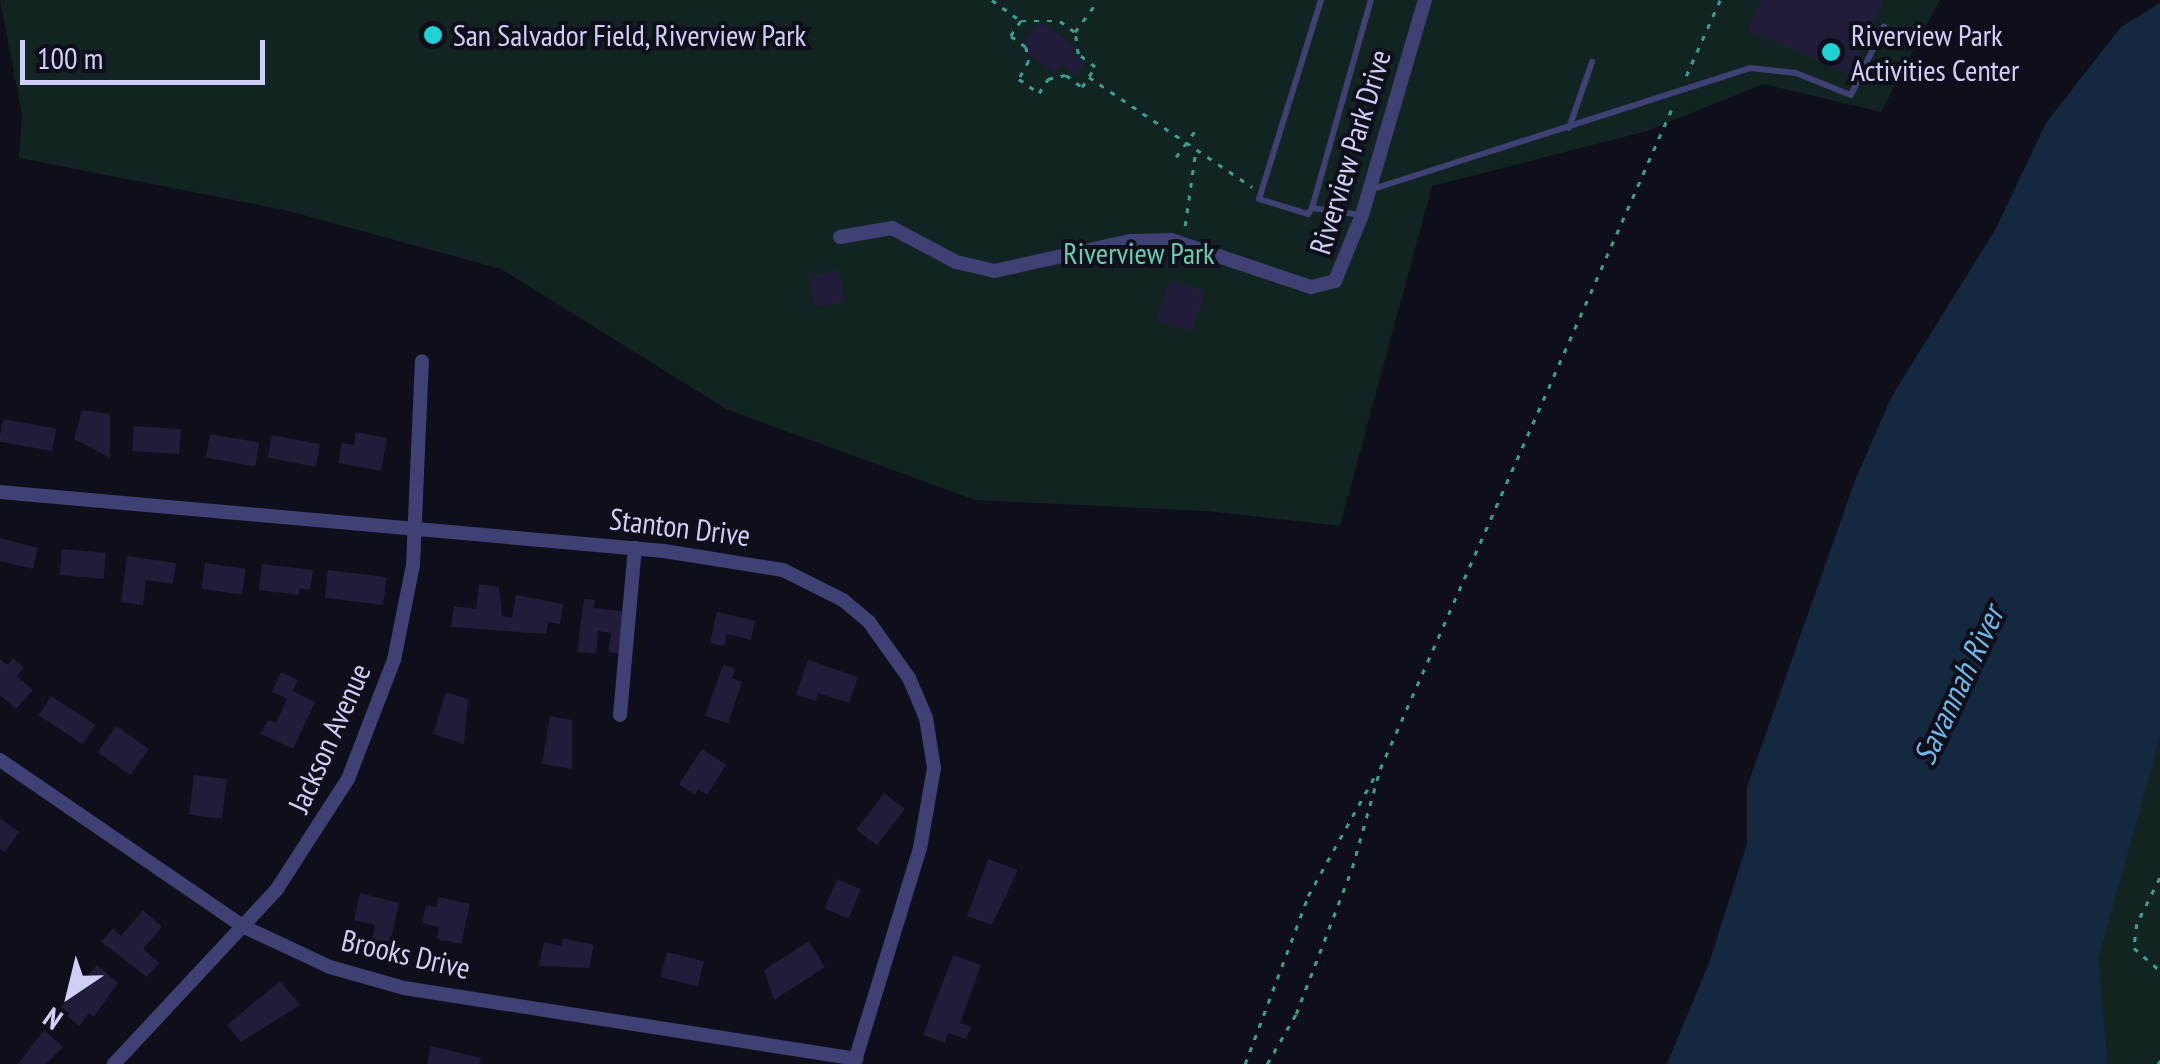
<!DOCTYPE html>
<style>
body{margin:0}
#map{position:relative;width:2160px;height:1064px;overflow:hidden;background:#0f0e1b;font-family:"PT Sans Narrow",sans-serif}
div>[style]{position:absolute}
.green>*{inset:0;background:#122422}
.water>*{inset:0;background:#14283f}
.building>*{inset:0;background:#201c3a;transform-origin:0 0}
.path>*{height:2.5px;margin-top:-1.25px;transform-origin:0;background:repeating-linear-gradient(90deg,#3c9f91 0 5px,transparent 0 13px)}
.lane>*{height:6px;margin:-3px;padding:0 3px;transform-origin:3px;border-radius:3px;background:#3f4174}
.street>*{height:14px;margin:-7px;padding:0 7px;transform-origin:7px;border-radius:7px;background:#3f4174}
.dots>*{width:28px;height:28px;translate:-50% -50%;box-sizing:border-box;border:5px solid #0f0e1b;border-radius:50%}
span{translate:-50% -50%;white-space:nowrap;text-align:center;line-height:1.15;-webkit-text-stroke:8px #0f0e1b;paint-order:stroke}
.poi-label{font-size:30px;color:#d0cff8}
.left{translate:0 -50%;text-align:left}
.street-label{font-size:30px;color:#d0cff8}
.park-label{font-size:30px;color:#65ceab}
.water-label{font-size:32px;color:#6abaeb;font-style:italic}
.north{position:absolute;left:20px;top:944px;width:100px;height:100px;-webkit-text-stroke:8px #0f0e1b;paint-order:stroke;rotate:215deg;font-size:28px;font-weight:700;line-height:40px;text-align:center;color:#d0cff8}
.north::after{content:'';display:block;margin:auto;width:35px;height:45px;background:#d0cff8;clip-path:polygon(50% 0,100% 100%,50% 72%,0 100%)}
.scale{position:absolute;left:20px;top:40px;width:245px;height:45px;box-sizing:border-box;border:5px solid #d0cff8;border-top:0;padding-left:12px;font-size:30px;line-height:35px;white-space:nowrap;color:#d0cff8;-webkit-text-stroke:8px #0f0e1b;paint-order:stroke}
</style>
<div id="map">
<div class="green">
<i style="clip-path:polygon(0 0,1940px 0,1881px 112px,1763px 84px,1647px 131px,1432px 186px,1340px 526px,1207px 511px,975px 500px,728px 410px,501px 269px,285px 210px,19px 158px,22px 115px)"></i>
<i style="clip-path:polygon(2160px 738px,2160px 1064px,2108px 1064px,2097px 959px)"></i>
</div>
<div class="water">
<i style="clip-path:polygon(2160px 3px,2160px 738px,2098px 959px,2108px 1064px,1667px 1064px,1709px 963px,1747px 844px,1747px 787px,1856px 478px,1892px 396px,1995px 230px,2046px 123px,2121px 27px)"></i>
</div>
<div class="building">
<i style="clip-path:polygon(1761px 0,1884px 0,1851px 75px,1748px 30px)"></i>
<i style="clip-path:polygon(1039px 21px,1077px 47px,1072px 53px,1085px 62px,1076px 75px,1061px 65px,1055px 73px,1020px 48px)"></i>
<i style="left:839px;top:270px;width:32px;height:31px;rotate:79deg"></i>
<i style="left:1170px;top:280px;width:37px;height:42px;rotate:19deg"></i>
<i style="clip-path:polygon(82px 410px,110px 414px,110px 458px,74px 439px)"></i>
<i style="left:3px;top:419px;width:54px;height:23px;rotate:10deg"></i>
<i style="left:134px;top:426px;width:47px;height:25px;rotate:4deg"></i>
<i style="clip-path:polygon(356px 432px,387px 438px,381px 471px,338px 463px,342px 443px,354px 445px)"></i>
<i style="left:210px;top:434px;width:50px;height:24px;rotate:10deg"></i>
<i style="left:272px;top:435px;width:49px;height:23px;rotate:11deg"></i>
<i style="clip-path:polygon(0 538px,38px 548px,33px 569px,0 561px)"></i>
<i style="left:62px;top:549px;width:44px;height:26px;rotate:5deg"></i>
<i style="clip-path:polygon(127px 556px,176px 563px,173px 584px,146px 580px,143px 605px,121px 602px)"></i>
<i style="left:205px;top:563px;width:41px;height:26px;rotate:8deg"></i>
<i style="clip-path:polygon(262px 564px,313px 570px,310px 590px,300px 588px,299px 595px,259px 590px)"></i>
<i style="left:328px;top:570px;width:59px;height:28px;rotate:7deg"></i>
<i style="clip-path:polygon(479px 584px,499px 587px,502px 616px,512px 618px,516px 595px,563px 604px,560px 624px,548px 622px,546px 634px,451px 627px,454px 606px,476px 609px)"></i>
<i style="clip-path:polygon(584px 599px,595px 600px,594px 608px,629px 612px,624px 654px,608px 652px,611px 633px,598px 631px,596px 654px,577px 652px)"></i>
<i style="clip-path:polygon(717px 612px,755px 621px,751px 640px,727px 634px,724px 646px,710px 643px)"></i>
<i style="clip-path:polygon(13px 658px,24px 668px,17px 676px,33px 690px,16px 709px,0 695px,0 659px,7px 665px)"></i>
<i style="clip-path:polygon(808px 660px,858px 677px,849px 703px,818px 693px,816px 701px,796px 695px)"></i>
<i style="clip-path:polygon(723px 665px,735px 669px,732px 678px,742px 682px,728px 723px,705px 716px)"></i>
<i style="clip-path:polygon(281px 672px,298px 680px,293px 691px,315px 702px,293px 749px,261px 734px,268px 720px,276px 723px,287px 699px,272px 692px)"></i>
<i style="clip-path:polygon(446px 692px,468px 699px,464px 744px,433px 734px)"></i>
<i style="left:51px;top:696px;width:53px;height:23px;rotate:33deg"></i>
<i style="clip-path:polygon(550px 716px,572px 720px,572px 769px,542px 764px)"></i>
<i style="left:116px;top:726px;width:40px;height:32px;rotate:35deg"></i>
<i style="clip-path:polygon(702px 749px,726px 765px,707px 795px,698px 789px,695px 795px,679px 784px)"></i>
<i style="left:194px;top:775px;width:33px;height:40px;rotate:7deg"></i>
<i style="left:884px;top:793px;width:26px;height:46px;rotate:37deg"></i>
<i style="clip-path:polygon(0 818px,19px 832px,5px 852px,0 849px)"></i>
<i style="clip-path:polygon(988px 859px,1018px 870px,992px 925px,967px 916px)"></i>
<i style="left:837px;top:879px;width:26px;height:32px;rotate:23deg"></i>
<i style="clip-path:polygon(360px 893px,399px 903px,390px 944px,372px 940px,375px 925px,354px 920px)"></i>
<i style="clip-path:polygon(439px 897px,470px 904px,461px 944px,437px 939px,439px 927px,422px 923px,426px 905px,436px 907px)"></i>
<i style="clip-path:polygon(143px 910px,162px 927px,143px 949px,159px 963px,147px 977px,101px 942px,113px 928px,121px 936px)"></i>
<i style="clip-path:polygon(562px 938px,594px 945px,589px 968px,539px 966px,544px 942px,561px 946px)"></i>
<i style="clip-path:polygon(809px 941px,825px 967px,774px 1000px,764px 970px)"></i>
<i style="left:667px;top:952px;width:38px;height:26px;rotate:14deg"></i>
<i style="clip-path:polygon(953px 955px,981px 965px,960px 1023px,971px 1027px,966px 1039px,948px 1033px,945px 1043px,923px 1035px)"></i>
<i style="clip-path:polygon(97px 965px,118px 983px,94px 1017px,89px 1013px,79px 1026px,59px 1009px)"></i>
<i style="clip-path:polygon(280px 981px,300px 1005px,241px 1042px,227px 1025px)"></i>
<i style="clip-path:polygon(44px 1030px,63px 1047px,46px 1064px,18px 1064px)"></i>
<i style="clip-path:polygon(431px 1046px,481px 1058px,479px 1064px,427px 1064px)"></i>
</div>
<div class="path">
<i style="left:992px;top:0;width:36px;rotate:36deg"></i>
<i style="left:1021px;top:21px;width:39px"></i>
<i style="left:1060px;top:21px;width:19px;rotate:36deg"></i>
<i style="left:1075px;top:32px;width:39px;rotate:-54deg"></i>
<i style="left:1021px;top:21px;width:18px;rotate:124deg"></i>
<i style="left:1011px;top:36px;width:19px;rotate:36deg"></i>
<i style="left:1026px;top:47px;width:14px;rotate:78deg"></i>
<i style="left:1029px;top:61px;width:21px;rotate:119deg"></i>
<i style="left:1019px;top:79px;width:24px;rotate:35deg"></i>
<i style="left:1039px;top:93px;width:17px;rotate:-57deg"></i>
<i style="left:1048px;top:79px;width:18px;rotate:-13deg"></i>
<i style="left:1066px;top:75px;width:20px;rotate:37deg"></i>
<i style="left:1082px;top:87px;width:24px;rotate:-57deg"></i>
<i style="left:1095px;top:67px;width:21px;rotate:-143deg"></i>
<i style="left:1078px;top:54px;width:22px;rotate:-98deg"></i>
<i style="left:1686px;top:76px;width:83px;rotate:-65.9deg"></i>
<i style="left:1089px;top:77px;width:197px;rotate:34deg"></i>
<i style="left:1176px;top:157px;width:36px;rotate:-54deg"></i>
<i style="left:1185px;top:226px;width:72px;rotate:-82deg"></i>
<i style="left:2160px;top:878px;width:51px;rotate:116.6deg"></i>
<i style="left:2137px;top:924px;width:24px;rotate:97deg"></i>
<i style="left:2134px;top:948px;width:35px;rotate:41deg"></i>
<i style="left:1245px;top:1064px;width:179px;rotate:-69.4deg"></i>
<i style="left:1308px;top:896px;width:140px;rotate:-60.9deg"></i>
<i style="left:1267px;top:1064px;width:58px;rotate:-59.9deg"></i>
<i style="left:1296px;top:1014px;width:156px;rotate:-69deg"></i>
<i style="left:1352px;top:868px;width:103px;rotate:-74.2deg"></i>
<i style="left:1380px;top:769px;width:725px;rotate:-66.16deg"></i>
<i style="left:2158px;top:1064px;width:4px;rotate:-56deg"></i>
</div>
<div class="lane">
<i style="left:1321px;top:0;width:208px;rotate:107.3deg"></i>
<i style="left:1259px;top:199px;width:51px;rotate:17deg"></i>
<i style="left:1308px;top:214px;width:7px;rotate:-56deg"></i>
<i style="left:1312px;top:208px;width:49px;rotate:8.1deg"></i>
<i style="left:1569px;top:128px;width:70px;rotate:-70.8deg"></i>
<i style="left:1370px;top:190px;width:399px;rotate:-17.8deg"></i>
<i style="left:1750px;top:68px;width:46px;rotate:6.2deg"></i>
<i style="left:1796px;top:73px;width:59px;rotate:21.8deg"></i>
<i style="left:1851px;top:95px;width:76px;rotate:-64.4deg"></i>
<i style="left:1312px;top:208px;width:216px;rotate:-74.2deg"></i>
</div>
<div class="street">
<i style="left:840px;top:237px;width:53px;rotate:-9.8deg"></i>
<i style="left:892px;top:228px;width:72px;rotate:28deg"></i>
<i style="left:956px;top:262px;width:39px;rotate:13deg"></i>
<i style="left:994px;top:271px;width:140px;rotate:-12.4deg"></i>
<i style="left:1131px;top:241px;width:40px;rotate:-1.4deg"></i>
<i style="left:1171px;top:240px;width:148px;rotate:18.6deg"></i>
<i style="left:1311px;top:287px;width:25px;rotate:-14deg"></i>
<i style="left:1335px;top:281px;width:71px;rotate:-67.8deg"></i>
<i style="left:1362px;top:215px;width:224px;rotate:-73.7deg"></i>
<i style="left:0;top:492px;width:667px;rotate:5.08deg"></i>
<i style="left:664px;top:551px;width:121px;rotate:9.1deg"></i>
<i style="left:783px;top:570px;width:67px;rotate:26.6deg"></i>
<i style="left:843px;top:600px;width:34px;rotate:40deg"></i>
<i style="left:869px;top:622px;width:69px;rotate:54.5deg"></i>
<i style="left:909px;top:678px;width:43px;rotate:67deg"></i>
<i style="left:926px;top:718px;width:51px;rotate:80.9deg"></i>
<i style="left:934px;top:768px;width:81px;rotate:99.9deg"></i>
<i style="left:920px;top:848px;width:226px;rotate:107deg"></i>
<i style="left:620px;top:715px;width:168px;rotate:-84.9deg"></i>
<i style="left:0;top:760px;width:293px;rotate:34.4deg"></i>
<i style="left:242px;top:926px;width:97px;rotate:25deg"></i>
<i style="left:330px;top:967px;width:77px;rotate:15.8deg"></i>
<i style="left:404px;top:988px;width:458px;rotate:8.9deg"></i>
<i style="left:114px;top:1064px;width:239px;rotate:-47deg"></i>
<i style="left:277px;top:889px;width:131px;rotate:-57.2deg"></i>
<i style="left:348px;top:779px;width:128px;rotate:-68.9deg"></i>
<i style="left:394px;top:660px;width:97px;rotate:-78.7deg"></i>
<i style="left:413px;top:565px;width:204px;rotate:-87.5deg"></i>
</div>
<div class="dots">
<i style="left:433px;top:35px;background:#1dd3d6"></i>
<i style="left:1831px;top:52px;background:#1dd3d6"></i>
</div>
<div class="poi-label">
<span class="left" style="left:453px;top:35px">San Salvador Field, Riverview Park</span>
<span class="left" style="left:1851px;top:52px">Riverview Park<br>Activities Center</span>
</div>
<div class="street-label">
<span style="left:1350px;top:152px;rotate:-73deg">Riverview Park Drive</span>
<span style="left:680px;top:527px;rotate:7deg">Stanton Drive</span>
<span style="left:329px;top:738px;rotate:-66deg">Jackson Avenue</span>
<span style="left:406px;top:954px;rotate:13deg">Brooks Drive</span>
</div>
<div class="park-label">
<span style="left:1139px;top:253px">Riverview Park</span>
</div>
<div class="water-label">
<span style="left:1958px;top:685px;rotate:-65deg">Savannah River</span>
</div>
<div class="north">N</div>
<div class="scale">100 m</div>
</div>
